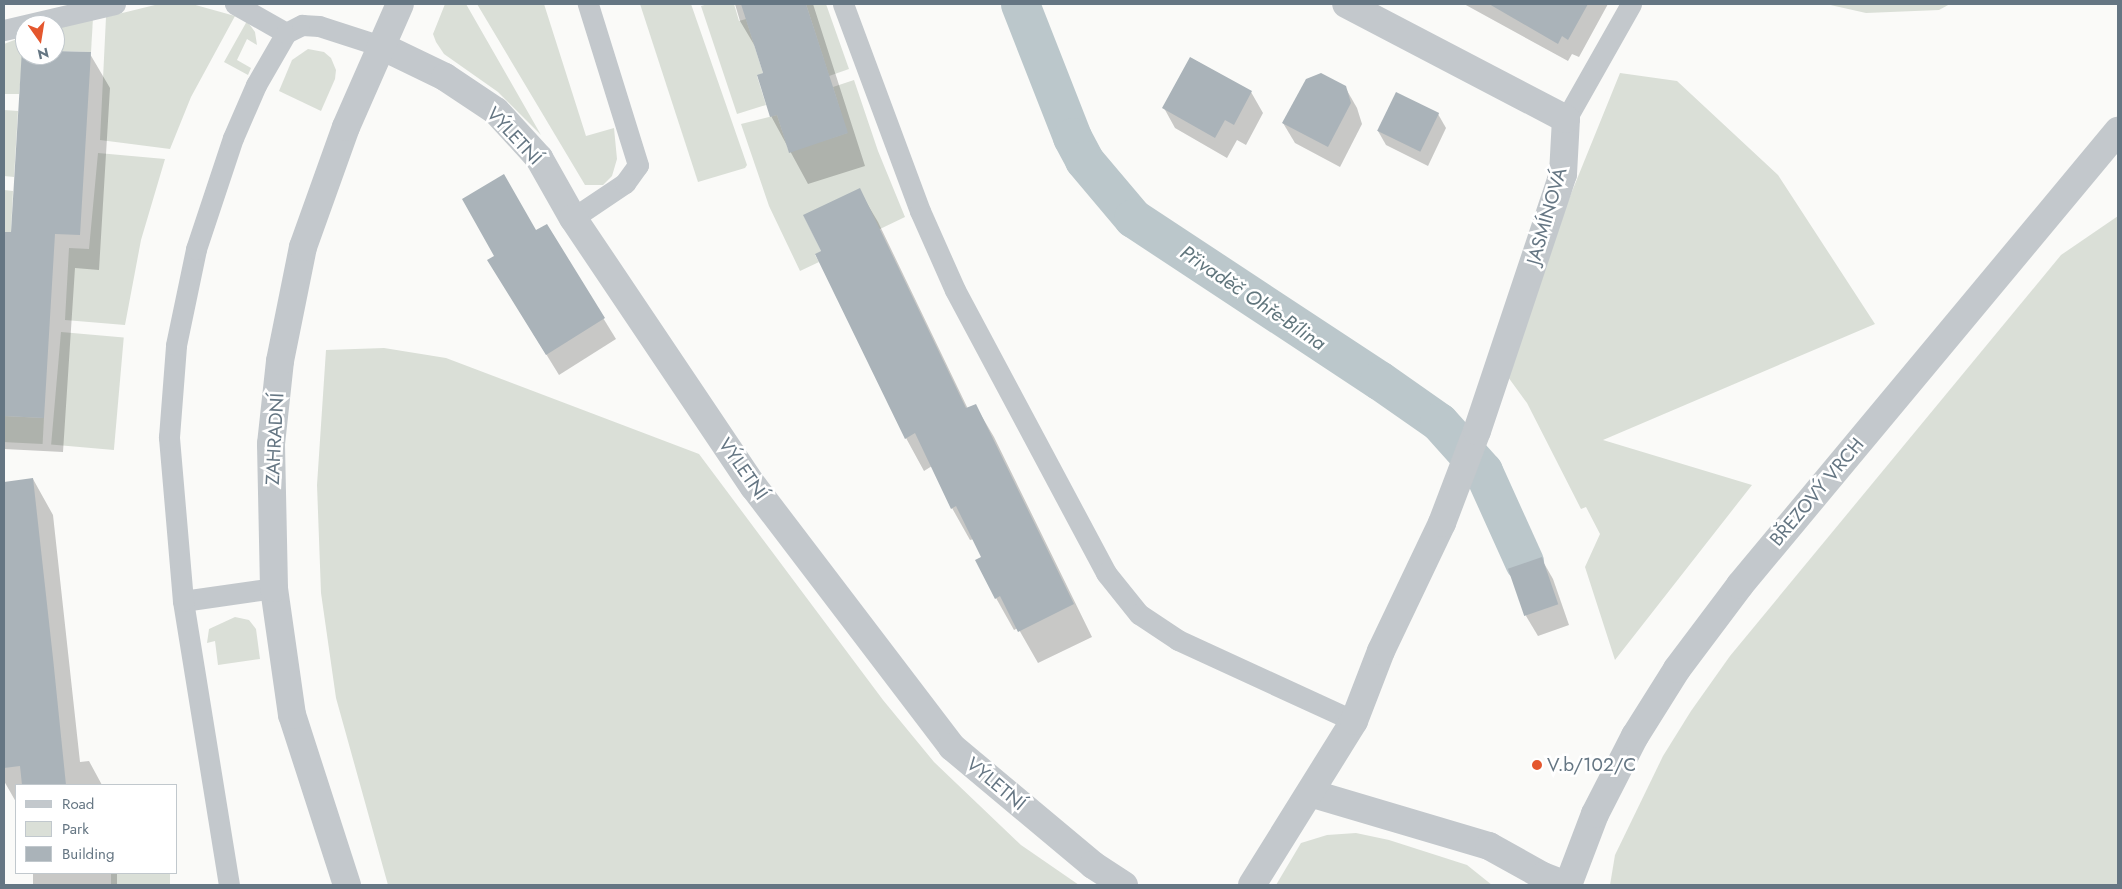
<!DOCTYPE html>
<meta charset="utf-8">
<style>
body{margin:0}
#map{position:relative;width:2122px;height:889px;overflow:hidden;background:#fafaf8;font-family:Jost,sans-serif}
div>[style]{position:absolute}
.green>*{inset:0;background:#dadfd7;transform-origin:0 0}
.shadow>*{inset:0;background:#0003;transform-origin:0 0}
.canal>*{height:39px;margin:-19.5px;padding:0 19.5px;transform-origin:19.5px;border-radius:19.5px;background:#bbc7cb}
.building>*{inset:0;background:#aab3b9;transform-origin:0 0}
.service>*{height:21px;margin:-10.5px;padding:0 10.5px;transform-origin:10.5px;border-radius:10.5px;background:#c3c8cc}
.minor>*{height:28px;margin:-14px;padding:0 14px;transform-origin:14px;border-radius:14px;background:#c3c8cc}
.dots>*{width:14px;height:14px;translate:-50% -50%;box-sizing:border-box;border:2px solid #fff;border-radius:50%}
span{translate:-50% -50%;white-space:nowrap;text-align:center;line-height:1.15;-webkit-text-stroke:5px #fff;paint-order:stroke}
.street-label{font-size:19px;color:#657683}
.poi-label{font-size:19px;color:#657683}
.left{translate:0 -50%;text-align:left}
.water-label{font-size:20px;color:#60757c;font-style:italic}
.frame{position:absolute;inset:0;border:5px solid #657683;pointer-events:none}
.legend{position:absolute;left:15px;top:784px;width:162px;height:90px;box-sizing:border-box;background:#fff;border:1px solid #c1c8cd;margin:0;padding:6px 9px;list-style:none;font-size:15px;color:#657683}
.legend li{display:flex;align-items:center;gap:10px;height:25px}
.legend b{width:25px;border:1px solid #c1c8cd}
.north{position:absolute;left:15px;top:15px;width:50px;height:50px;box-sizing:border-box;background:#fff;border:1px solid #c1c8cd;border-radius:50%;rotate:167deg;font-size:14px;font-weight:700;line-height:20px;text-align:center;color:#657683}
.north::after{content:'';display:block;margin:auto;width:18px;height:22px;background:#e4572e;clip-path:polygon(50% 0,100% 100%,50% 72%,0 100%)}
</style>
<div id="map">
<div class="green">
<i style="clip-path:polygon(159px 4px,192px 4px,235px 16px,191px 97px,170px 149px,100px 140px,106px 17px)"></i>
<i style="clip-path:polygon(445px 4px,466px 4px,541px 135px,498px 92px,444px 54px,436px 42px,433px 34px)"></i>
<i style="clip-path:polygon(477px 4px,544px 4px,586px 136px,614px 128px,617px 159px,612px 176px,603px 185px,585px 185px)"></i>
<i style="clip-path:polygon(640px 4px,691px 4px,747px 165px,745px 168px,698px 182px)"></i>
<i style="clip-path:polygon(708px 4px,734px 4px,739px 21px,746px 19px,763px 73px,757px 76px,766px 105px,737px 114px,701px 6px)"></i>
<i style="clip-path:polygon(806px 4px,826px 4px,849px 69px,829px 76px)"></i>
<i style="clip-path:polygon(1826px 4px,1950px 4px,1939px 10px,1866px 13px)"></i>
<i style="clip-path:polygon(93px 18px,91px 52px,55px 51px,55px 28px)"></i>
<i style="clip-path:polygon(247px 21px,255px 32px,257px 45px,247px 39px,237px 60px,251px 68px,248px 75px,224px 62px)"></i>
<i style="clip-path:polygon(25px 36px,19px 94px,4px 94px,4px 44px)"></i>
<i style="clip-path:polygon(308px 49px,324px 52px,331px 58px,336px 70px,335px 79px,321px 111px,279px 91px,292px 60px)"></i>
<i style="clip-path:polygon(1620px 73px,1677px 81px,1778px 175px,1875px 324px,1603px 440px,1752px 485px,1615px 660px,1585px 567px,1600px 534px,1586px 507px,1581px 509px,1527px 403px,1508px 377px,1547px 253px)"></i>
<i style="clip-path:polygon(854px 80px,878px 151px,905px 217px,880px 229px,804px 216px,821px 251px,815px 255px,819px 262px,800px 271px,769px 206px,741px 124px,777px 115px,789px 152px,847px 133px,833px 87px)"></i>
<i style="clip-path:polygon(4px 110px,18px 111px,14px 177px,4px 176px)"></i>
<i style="clip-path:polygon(98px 153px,165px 159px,141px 240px,125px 325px,65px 320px,69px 248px,89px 249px)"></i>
<i style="clip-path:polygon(4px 190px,13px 191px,11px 232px,4px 232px)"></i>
<i style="clip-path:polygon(2118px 216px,2118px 885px,1610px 885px,1615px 855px,1663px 756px,1691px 711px,1730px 656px,2061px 255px)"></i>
<i style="left:61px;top:332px;width:63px;height:113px;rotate:5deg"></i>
<i style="clip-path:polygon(384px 348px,446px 358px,699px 454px,883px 700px,934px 762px,1021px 845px,1079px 885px,388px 885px,336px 698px,321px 593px,317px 485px,326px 350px)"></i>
<i style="left:4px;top:416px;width:40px;height:26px;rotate:3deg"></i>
<i style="clip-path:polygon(235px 617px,249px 620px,256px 629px,260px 659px,218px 665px,215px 641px,207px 643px,209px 629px)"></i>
<i style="clip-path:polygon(1356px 833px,1389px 840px,1467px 865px,1492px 885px,1276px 885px,1301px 843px,1327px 835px)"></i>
<i style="left:111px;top:873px;width:59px;height:12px"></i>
</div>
<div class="shadow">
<i style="clip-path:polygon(735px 4px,813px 4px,865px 166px,808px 184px,771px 116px,765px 74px,756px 48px,740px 21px)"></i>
<i style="clip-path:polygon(1464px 4px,1608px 4px,1579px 57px,1572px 54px,1568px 61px)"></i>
<i style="clip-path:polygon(25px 51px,25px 55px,55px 55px,55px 52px,90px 54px,110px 88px,99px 270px,75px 268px,63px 452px,4px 449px,4px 233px,12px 234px)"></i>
<i style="clip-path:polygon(1191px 58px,1251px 92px,1263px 113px,1246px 145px,1237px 140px,1227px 158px,1175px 128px,1164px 108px)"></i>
<i style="clip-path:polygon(1345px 87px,1357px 108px,1362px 124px,1340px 167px,1295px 143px,1283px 123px)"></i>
<i style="clip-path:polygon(1438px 114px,1446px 128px,1428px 166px,1386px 145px,1378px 131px)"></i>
<i style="clip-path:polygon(859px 190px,878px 222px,968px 409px,975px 405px,994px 437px,1092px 637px,1038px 663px,1018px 628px,1014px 630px,996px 598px,983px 557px,974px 539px,970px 540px,952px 508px,932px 466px,924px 471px,906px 438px,823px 252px)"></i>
<i style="clip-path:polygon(546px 225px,616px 339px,559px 375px,501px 281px)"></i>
<i style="clip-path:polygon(33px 479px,53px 515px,80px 762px,89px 761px,102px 785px,16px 785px,16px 802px,4px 781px,4px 483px)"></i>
<i style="clip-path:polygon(1541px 558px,1553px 579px,1569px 625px,1538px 636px,1526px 616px)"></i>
<i style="left:33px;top:873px;width:84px;height:12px"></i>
</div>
<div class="canal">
<i style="left:1020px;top:4px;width:143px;rotate:68.6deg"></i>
<i style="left:1072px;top:137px;width:26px;rotate:62deg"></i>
<i style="left:1084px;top:160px;width:76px;rotate:49.8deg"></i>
<i style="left:1133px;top:218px;width:295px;rotate:33.4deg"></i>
<i style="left:1379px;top:380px;width:73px;rotate:35deg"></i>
<i style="left:1439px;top:422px;width:66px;rotate:48.1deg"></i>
<i style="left:1483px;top:471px;width:100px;rotate:65.7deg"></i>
</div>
<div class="building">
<i style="clip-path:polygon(741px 4px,806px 4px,848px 133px,789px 153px,777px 115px,770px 117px,757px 75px,763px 73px)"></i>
<i style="clip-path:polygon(1489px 4px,1588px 4px,1568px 40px,1562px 36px,1558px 44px)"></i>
<i style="clip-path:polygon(22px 49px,25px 49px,25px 55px,55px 55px,55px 51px,91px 52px,80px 235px,55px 234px,44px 418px,4px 416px,4px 232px,11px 232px)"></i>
<i style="clip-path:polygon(1190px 57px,1252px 91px,1234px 125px,1225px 120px,1215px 138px,1162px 108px)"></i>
<i style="clip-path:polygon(1321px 73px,1346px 86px,1351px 103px,1328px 147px,1282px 123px,1306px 79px)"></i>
<i style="left:1396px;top:92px;width:48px;height:43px;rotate:26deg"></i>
<i style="clip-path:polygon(504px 174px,536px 230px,547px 224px,605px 318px,546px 355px,487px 260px,494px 256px,462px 199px)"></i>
<i style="clip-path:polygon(860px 188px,966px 408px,976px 404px,1074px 604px,1018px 632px,1000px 596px,995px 599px,975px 560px,981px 557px,956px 506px,951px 509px,915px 433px,905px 439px,815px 254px,821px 251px,803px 215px)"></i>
<i style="clip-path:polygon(33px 478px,53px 658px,66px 785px,22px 785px,20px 766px,4px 768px,4px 482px)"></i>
<i style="left:1542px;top:557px;width:50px;height:36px;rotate:71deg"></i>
</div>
<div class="service">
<i style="left:235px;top:4px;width:59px;rotate:29.6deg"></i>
<i style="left:843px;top:4px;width:221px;rotate:69.6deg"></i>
<i style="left:920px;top:211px;width:86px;rotate:66.1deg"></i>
<i style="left:955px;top:290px;width:321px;rotate:61.9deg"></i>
<i style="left:1106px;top:573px;width:53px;rotate:51.2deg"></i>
<i style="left:1139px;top:614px;width:47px;rotate:33.7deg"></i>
<i style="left:1178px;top:640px;width:194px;rotate:24.7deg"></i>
<i style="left:4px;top:30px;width:114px;rotate:-13.2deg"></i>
<i style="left:1566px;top:119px;width:132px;rotate:-60.5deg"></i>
<i style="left:573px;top:218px;width:63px;rotate:-33.9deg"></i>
<i style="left:625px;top:183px;width:22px;rotate:-54deg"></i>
<i style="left:638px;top:165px;width:169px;rotate:-107.3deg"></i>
<i style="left:183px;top:601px;width:92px;rotate:-8.1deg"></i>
<i style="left:229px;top:885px;width:288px;rotate:-99.2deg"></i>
<i style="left:183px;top:601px;width:165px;rotate:-94.9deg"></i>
<i style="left:169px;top:437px;width:92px;rotate:-85.6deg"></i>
<i style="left:176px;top:345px;width:98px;rotate:-78.2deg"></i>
<i style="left:196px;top:249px;width:117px;rotate:-71.6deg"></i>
<i style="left:233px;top:138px;width:58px;rotate:-66.5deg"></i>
<i style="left:256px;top:85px;width:60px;rotate:-60deg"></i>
<i style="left:286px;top:33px;width:18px;rotate:-27deg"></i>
<i style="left:302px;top:25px;width:17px;rotate:3deg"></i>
<i style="left:319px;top:26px;width:65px;rotate:17.9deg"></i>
</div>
<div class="minor">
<i style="left:381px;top:46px;width:71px;rotate:25.8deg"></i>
<i style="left:445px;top:77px;width:61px;rotate:33.7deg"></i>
<i style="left:496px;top:111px;width:64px;rotate:47.5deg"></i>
<i style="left:539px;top:158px;width:69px;rotate:60.5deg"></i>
<i style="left:573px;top:218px;width:324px;rotate:56.1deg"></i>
<i style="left:754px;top:487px;width:327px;rotate:52.7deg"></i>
<i style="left:952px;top:747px;width:184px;rotate:39.9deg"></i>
<i style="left:1093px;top:865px;width:37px;rotate:33deg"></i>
<i style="left:1310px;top:793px;width:187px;rotate:16.5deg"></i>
<i style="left:1489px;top:846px;width:62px;rotate:29.1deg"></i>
<i style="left:1543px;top:876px;width:25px;rotate:21deg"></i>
<i style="left:347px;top:885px;width:179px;rotate:-107.9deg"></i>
<i style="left:292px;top:715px;width:128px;rotate:-98.1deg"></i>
<i style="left:274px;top:588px;width:144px;rotate:-91.2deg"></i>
<i style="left:271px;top:444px;width:83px;rotate:-83.8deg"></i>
<i style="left:280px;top:361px;width:116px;rotate:-78.6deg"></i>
<i style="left:303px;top:247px;width:127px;rotate:-70.3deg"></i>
<i style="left:346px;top:127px;width:134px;rotate:-66.3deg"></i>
<i style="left:1252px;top:885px;width:193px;rotate:-58.1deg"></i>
<i style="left:1354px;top:721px;width:75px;rotate:-68.9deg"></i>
<i style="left:1381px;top:651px;width:142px;rotate:-64.5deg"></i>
<i style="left:1442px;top:523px;width:98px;rotate:-69.2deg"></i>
<i style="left:1477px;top:431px;width:271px;rotate:-71.5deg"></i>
<i style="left:1563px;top:174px;width:55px;rotate:-86.9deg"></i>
<i style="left:1566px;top:119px;width:248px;rotate:-152.4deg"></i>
<i style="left:1568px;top:885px;width:76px;rotate:-69.2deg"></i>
<i style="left:1595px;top:814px;width:88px;rotate:-62.9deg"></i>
<i style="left:1635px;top:736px;width:79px;rotate:-57.9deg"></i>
<i style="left:1677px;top:669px;width:105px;rotate:-53.1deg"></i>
<i style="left:1740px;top:585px;width:591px;rotate:-50.22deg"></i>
</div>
<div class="dots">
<i style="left:1537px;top:765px;background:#e4572e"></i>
</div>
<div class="street-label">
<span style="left:514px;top:136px;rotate:47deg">VÝLETNÍ</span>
<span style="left:1547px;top:216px;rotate:-74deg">JASMÍNOVÁ</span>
<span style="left:275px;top:439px;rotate:-87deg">ZAHRADNÍ</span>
<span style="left:743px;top:469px;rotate:55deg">VÝLETNÍ</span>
<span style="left:1817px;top:492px;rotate:-50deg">BŘEZOVÝ VRCH</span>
<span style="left:996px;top:784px;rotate:40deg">VÝLETNÍ</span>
</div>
<div class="poi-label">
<span class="left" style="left:1547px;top:765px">V.b/102/C</span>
</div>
<div class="water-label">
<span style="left:1253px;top:298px;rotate:34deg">Přivaděč Ohře-Bílina</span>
</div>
<div class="frame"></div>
<ul class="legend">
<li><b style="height:6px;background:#c3c8cc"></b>Road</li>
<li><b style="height:14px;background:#dadfd7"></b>Park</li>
<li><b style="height:14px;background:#aab3b9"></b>Building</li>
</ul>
<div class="north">N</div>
</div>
